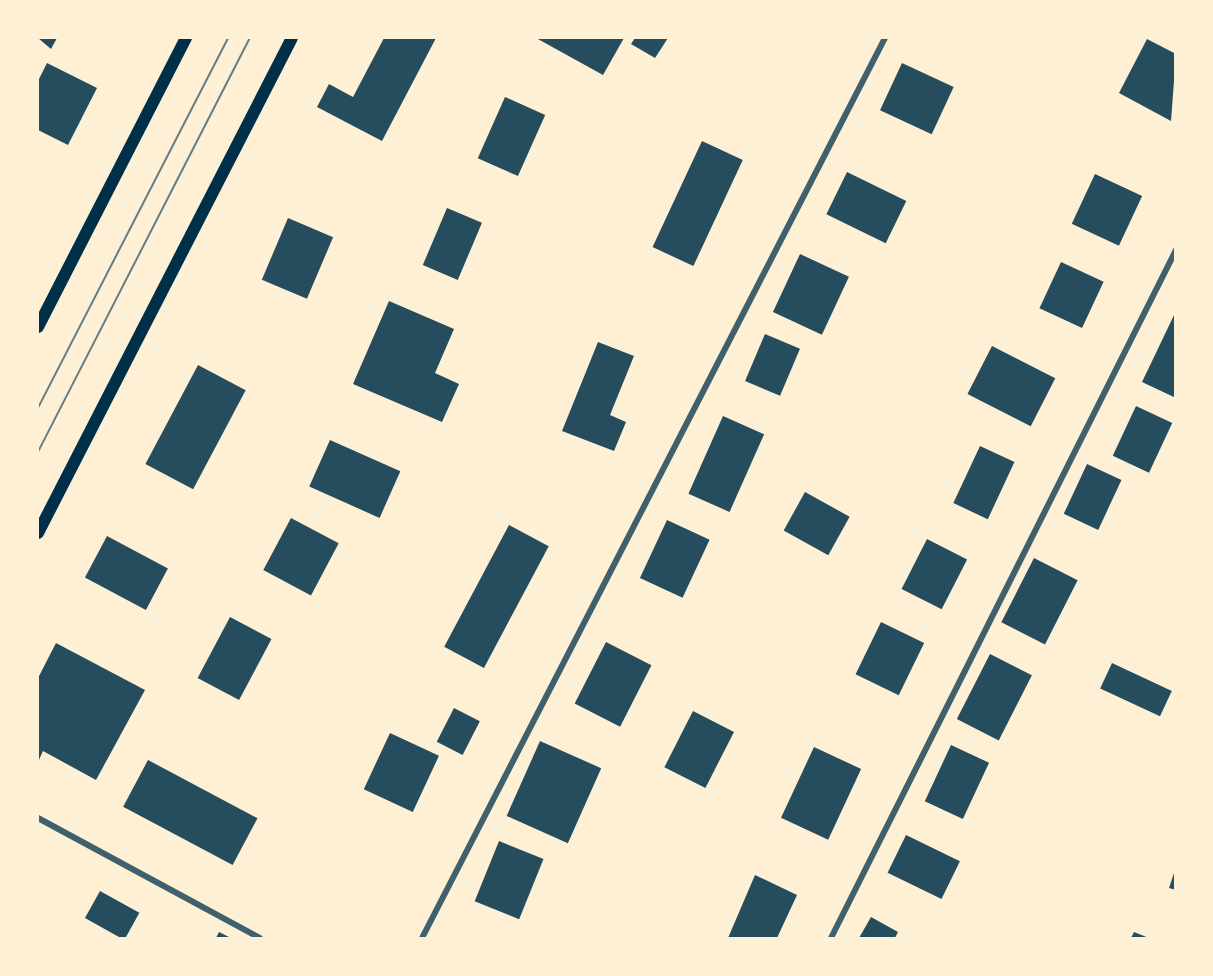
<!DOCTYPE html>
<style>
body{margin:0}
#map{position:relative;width:1213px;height:976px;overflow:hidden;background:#fdf0d5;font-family:"Noto Sans",sans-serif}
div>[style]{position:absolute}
.building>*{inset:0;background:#264d5e;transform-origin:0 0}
.minor>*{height:6px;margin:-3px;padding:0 3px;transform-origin:3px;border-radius:3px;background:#3f606c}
.secondary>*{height:12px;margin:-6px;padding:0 6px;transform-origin:6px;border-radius:6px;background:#003049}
.tram>*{height:1.5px;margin:-0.75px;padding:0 0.75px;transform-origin:0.75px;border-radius:0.75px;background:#657d81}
span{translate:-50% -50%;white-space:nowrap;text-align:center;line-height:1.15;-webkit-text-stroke:4.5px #fdf0d5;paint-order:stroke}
.frame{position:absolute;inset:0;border:39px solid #fdf0d5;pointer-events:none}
</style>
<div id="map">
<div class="building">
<i style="clip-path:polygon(38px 38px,57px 38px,51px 49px)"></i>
<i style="clip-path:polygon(384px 38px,436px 38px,382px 141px,317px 107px,329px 84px,353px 97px)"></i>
<i style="clip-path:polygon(536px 38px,624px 38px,603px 75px)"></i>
<i style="clip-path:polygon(635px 38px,668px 38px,655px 58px,631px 44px)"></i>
<i style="clip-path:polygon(1147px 39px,1176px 54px,1171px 121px,1119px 93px)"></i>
<i style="clip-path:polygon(47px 63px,97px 88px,68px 145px,38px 130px,38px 81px)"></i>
<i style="left:902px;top:63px;width:57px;height:52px;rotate:25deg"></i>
<i style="left:505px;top:97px;width:44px;height:67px;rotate:24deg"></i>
<i style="left:702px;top:141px;width:45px;height:117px;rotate:25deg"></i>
<i style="left:847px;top:172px;width:66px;height:47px;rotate:26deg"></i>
<i style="left:1095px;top:174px;width:52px;height:55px;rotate:25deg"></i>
<i style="left:447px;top:208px;width:38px;height:62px;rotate:23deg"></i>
<i style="left:288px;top:218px;width:49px;height:67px;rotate:23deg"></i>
<i style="left:800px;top:254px;width:54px;height:64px;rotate:25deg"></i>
<i style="left:1061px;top:262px;width:47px;height:51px;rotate:25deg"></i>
<i style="clip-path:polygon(389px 301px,454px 329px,435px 373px,459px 384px,442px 422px,353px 384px)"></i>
<i style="clip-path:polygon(1176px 311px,1176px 398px,1142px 382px)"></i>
<i style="left:765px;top:334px;width:38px;height:51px;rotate:23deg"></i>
<i style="clip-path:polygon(598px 342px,634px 356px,610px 415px,626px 422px,614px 451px,562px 431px)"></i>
<i style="left:992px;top:346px;width:71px;height:54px;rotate:27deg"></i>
<i style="left:198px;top:365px;width:54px;height:112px;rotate:28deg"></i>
<i style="left:1136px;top:406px;width:40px;height:55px;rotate:25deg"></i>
<i style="left:723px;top:416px;width:45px;height:85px;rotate:24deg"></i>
<i style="left:330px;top:440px;width:77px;height:51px;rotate:24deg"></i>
<i style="left:980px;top:446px;width:38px;height:63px;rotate:25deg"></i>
<i style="left:1087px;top:464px;width:38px;height:55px;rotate:25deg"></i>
<i style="left:805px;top:492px;width:51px;height:44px;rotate:29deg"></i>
<i style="left:291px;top:518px;width:54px;height:59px;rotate:28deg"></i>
<i style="left:667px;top:520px;width:47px;height:64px;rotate:25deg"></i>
<i style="left:509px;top:525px;width:45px;height:138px;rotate:28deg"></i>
<i style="left:107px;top:536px;width:69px;height:47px;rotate:28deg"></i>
<i style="left:927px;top:539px;width:45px;height:56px;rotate:27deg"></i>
<i style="left:1034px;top:558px;width:49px;height:72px;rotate:27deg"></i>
<i style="left:230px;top:617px;width:47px;height:69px;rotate:28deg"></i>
<i style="left:881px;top:622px;width:48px;height:58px;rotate:26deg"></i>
<i style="left:606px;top:642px;width:51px;height:69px;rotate:27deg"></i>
<i style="clip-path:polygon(56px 643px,145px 690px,96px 780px,43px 751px,38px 762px,38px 678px)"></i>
<i style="left:990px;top:654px;width:47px;height:73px;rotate:27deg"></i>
<i style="left:1112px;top:663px;width:66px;height:28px;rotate:25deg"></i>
<i style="left:454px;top:708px;width:29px;height:38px;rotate:27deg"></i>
<i style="left:693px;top:711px;width:46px;height:63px;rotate:27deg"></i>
<i style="left:390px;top:733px;width:54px;height:62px;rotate:25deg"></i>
<i style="left:540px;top:741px;width:67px;height:82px;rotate:24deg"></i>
<i style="left:951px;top:745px;width:42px;height:62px;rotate:25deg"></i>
<i style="left:814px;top:747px;width:52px;height:78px;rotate:25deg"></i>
<i style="left:148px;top:760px;width:124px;height:53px;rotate:28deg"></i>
<i style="left:906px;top:835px;width:60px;height:42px;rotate:26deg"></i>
<i style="left:499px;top:841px;width:48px;height:65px;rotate:22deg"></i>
<i style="clip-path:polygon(1175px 870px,1176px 870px,1176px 890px,1169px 888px)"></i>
<i style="clip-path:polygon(755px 875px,797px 895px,777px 938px,728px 938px)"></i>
<i style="left:100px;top:891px;width:45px;height:31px;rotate:29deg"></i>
<i style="clip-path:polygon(871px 917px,898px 932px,895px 938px,859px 938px)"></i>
<i style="clip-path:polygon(219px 932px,231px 938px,216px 938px)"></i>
<i style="clip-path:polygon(1134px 932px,1149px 938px,1131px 938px)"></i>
</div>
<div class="minor">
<i style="left:38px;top:818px;width:252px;rotate:28.4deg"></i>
<i style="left:422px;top:938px;width:1012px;rotate:-62.78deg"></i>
<i style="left:831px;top:938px;width:770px;rotate:-63.37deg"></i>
</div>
<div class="secondary">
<i style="left:38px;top:327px;width:325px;rotate:-62.9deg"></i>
<i style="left:38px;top:533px;width:556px;rotate:-62.84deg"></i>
</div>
<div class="tram">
<i style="left:38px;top:408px;width:416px;rotate:-62.8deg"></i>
<i style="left:38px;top:452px;width:465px;rotate:-62.9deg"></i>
</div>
<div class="frame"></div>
</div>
